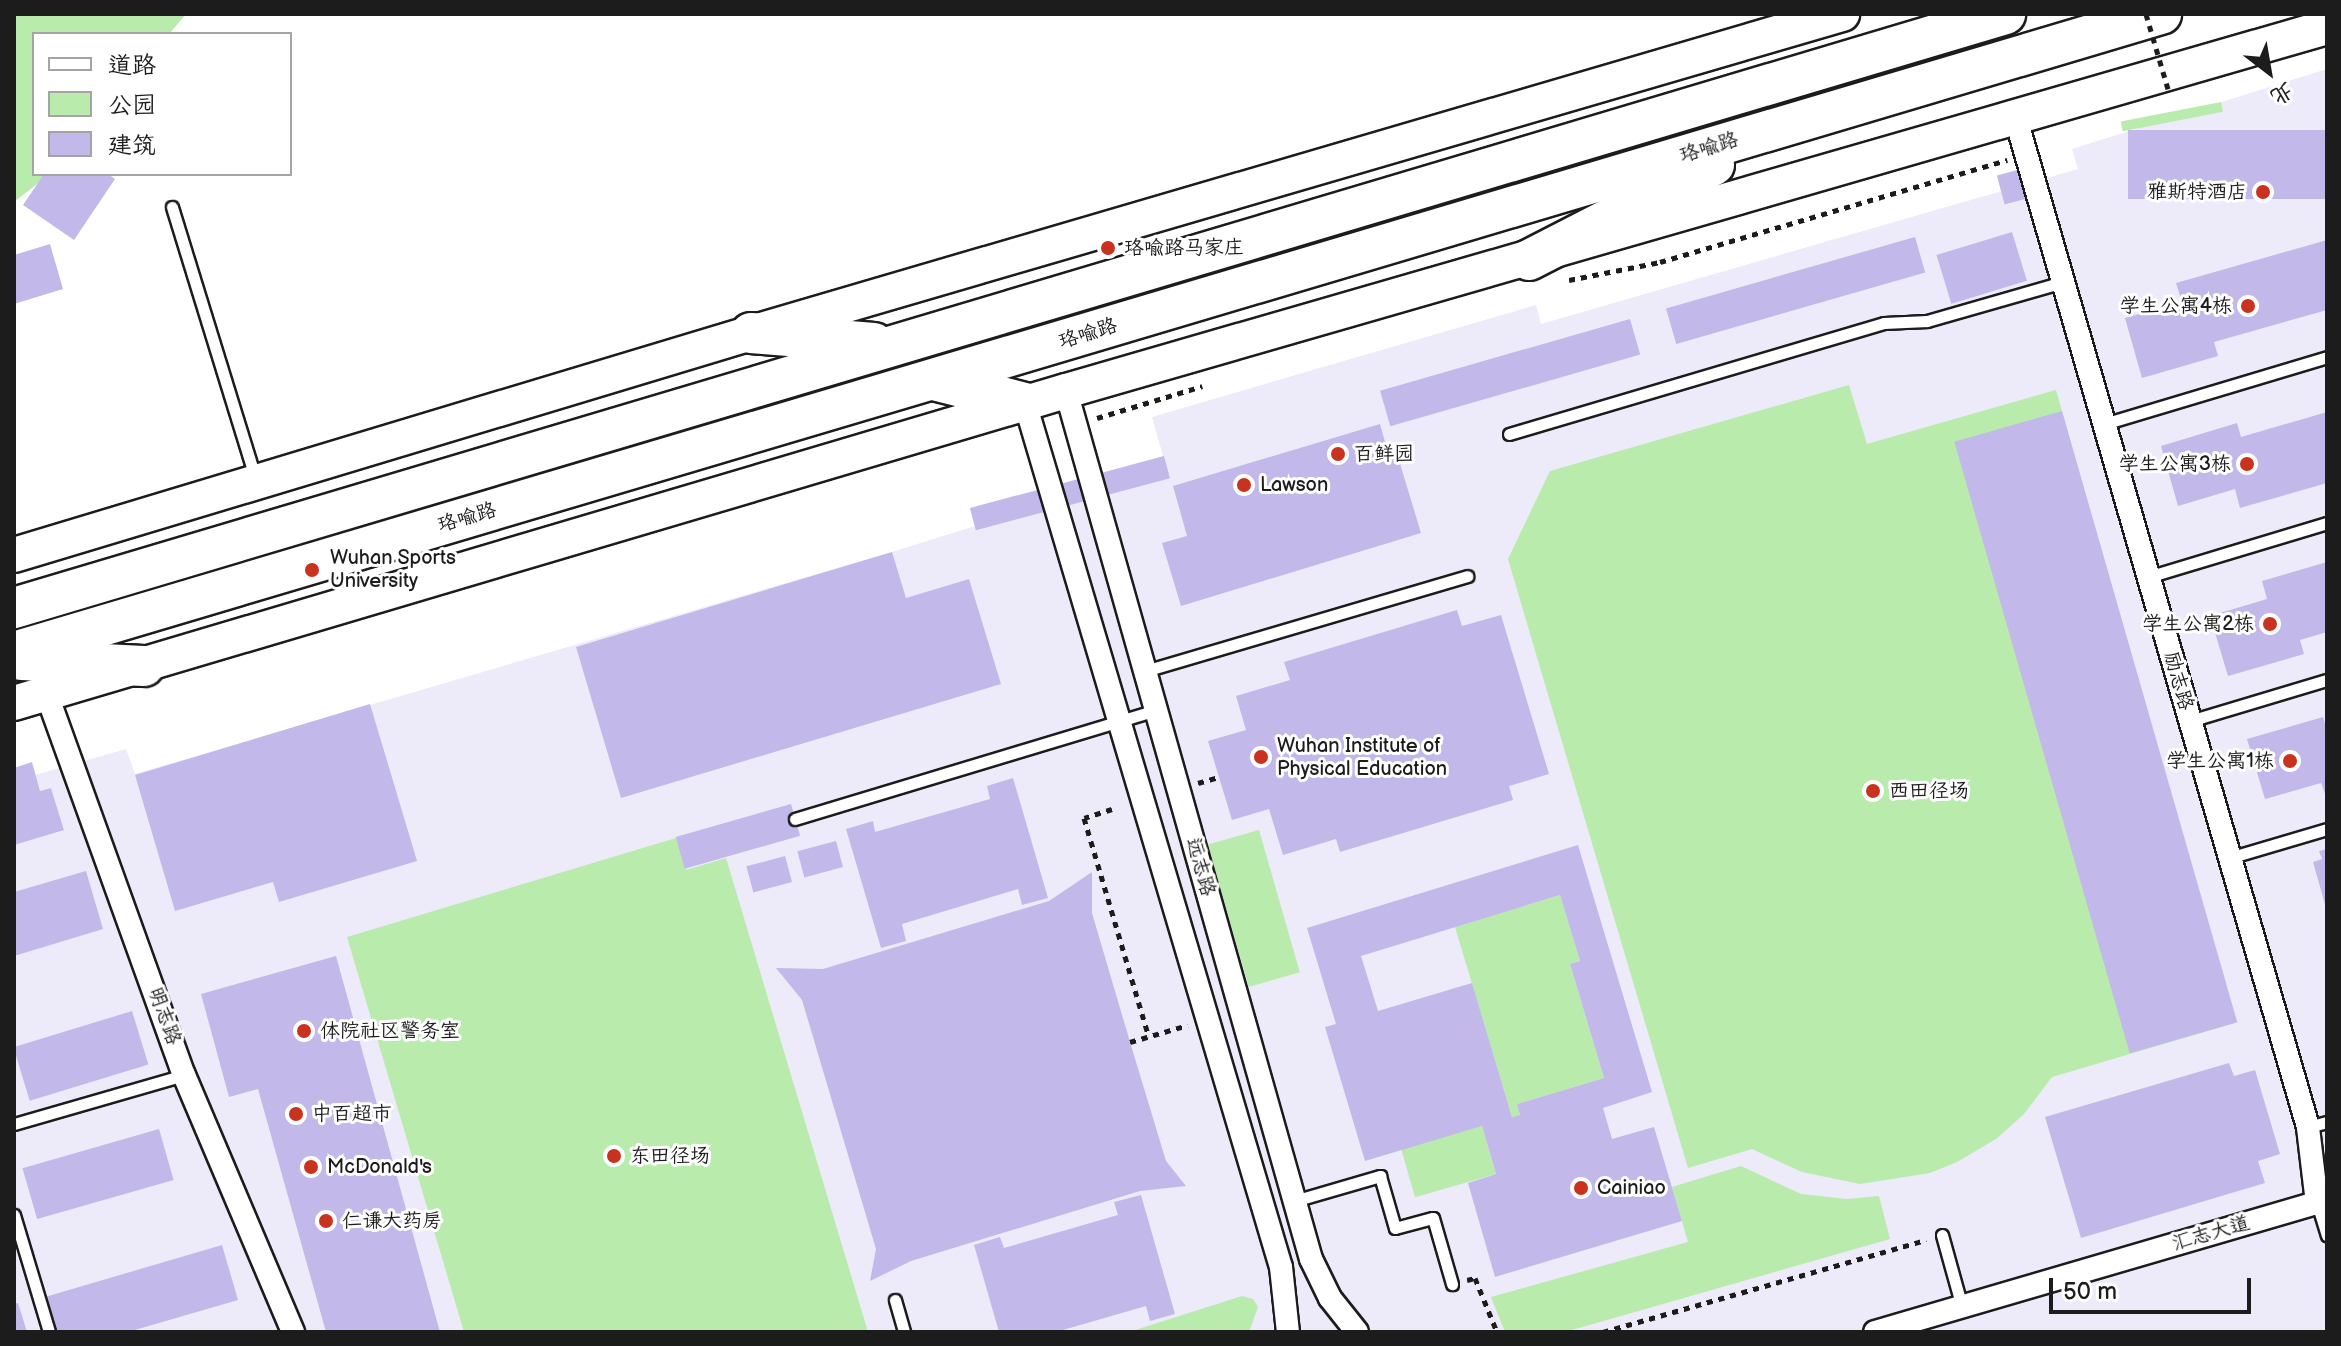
<!DOCTYPE html>
<meta charset="utf-8">
<style>
body{margin:0}
#map{position:relative;width:2341px;height:1346px;overflow:hidden;background:#fff;font-family:"Balsamiq Sans","LXGW WenKai TC",sans-serif}
div>[style]{position:absolute}
.built>*{inset:0;background:#edeaf9}
.green>*{inset:0;background:#b8ebac;transform-origin:0 0}
.building>*{inset:0;background:#c2b9ea;transform-origin:0 0}
.path>*{height:5px;margin-top:-2.5px;transform-origin:0;background:repeating-linear-gradient(90deg,#1c1c1c 0 6px,transparent 0 12px)}
.roads{filter:drop-shadow(2px 0 #1c1c1c) drop-shadow(-2px 0 #1c1c1c) drop-shadow(0 2px #1c1c1c) drop-shadow(0 -2px #1c1c1c)}
.lane>*{height:11px;margin:-5.5px;padding:0 5.5px;transform-origin:5.5px;border-radius:5.5px;background:#fff}
.street>*{height:22px;margin:-11px;padding:0 11px;transform-origin:11px;border-radius:11px;background:#fff}
.primary>*{height:34px;margin:-17px;padding:0 17px;transform-origin:17px;border-radius:17px;background:#fff}
.highway>*{height:40px;margin:-20px;padding:0 20px;transform-origin:20px;border-radius:20px;background:#fff}
.path-bridge>*{height:5px;margin-top:-2.5px;transform-origin:0;background:repeating-linear-gradient(90deg,#1c1c1c 0 6px,transparent 0 12px)}
.dots>*{width:22px;height:22px;translate:-50% -50%;box-sizing:border-box;border:4px solid #fff;border-radius:50%}
span{translate:-50% -50%;white-space:nowrap;text-align:center;line-height:1.15;-webkit-text-stroke:6px #fff;paint-order:stroke}
.street-label{font-size:20px;color:#1c1c1c}
.poi-label{font-size:20px;color:#1c1c1c}
.right{translate:-100% -50%;text-align:right}
.left{translate:0 -50%;text-align:left}
.frame{position:absolute;inset:0;border:16px solid #1c1c1c;pointer-events:none}
.legend{position:absolute;left:32px;top:32px;width:260px;height:144px;box-sizing:border-box;background:#fff;border:2px solid #a4a4a4;margin:0;padding:10px 14px;list-style:none;font-size:24px;color:#1c1c1c}
.legend li{display:flex;align-items:center;gap:16px;height:40px}
.legend b{width:40px;border:2px solid #a4a4a4}
.north{position:absolute;left:2229px;top:32px;width:80px;height:80px;-webkit-text-stroke:6px #fff;paint-order:stroke;rotate:149deg;font-size:22px;font-weight:700;line-height:32px;text-align:center;color:#1c1c1c}
.north::after{content:'';display:block;margin:auto;width:28px;height:36px;background:#1c1c1c;clip-path:polygon(50% 0,100% 100%,50% 72%,0 100%)}
.scale{position:absolute;left:2049px;top:1278px;width:202px;height:36px;box-sizing:border-box;border:4px solid #1c1c1c;border-top:0;padding-left:10px;font-size:24px;line-height:28px;white-space:nowrap;color:#1c1c1c;-webkit-text-stroke:6px #fff;paint-order:stroke}
</style>
<div id="map">
<div class="built">
<i style="clip-path:polygon(2327px 69px,2327px 1332px,14px 1332px,14px 845px,64px 829px,51px 788px,40px 791px,35px 775px,126px 749px,135px 774px,892px 552px,975px 526px,1163px 456px,1152px 417px,1536px 305px,1541px 324px,2078px 169px,2072px 149px)"></i>
</div>
<div class="green">
<i style="clip-path:polygon(14px 14px,186px 14px,169px 34px,34px 34px,34px 174px,50px 174px,14px 202px)"></i>
<i style="left:2221px;top:102px;width:10px;height:102px;rotate:79deg"></i>
<i style="clip-path:polygon(1849px 385px,1867px 444px,2056px 390px,2235px 1023px,2052px 1077px,2024px 1114px,1996px 1139px,1957px 1162px,1930px 1173px,1860px 1184px,1802px 1172px,1752px 1149px,1688px 1168px,1508px 559px,1550px 471px)"></i>
<i style="left:1259px;top:830px;width:148px;height:53px;rotate:74deg"></i>
<i style="clip-path:polygon(676px 838px,686px 870px,726px 858px,868px 1332px,464px 1332px,347px 937px)"></i>
<i style="clip-path:polygon(1560px 895px,1580px 961px,1570px 964px,1604px 1078px,1517px 1104px,1520px 1115px,1512px 1117px,1455px 927px)"></i>
<i style="left:1482px;top:1126px;width:50px;height:84px;rotate:74deg"></i>
<i style="clip-path:polygon(1741px 1166px,1801px 1194px,1847px 1199px,1879px 1196px,1890px 1239px,1565px 1332px,1505px 1332px,1491px 1297px,1688px 1242px,1672px 1187px)"></i>
<i style="clip-path:polygon(1242px 1296px,1253px 1299px,1258px 1307px,1249px 1332px,1129px 1332px)"></i>
</div>
<div class="building">
<i style="left:2327px;top:130px;width:69px;height:199px;rotate:90deg"></i>
<i style="left:2021px;top:169px;width:30px;height:25px;rotate:75deg"></i>
<i style="clip-path:polygon(44px 174px,108px 174px,115px 179px,74px 240px,23px 205px)"></i>
<i style="left:2012px;top:232px;width:51px;height:79px;rotate:73deg"></i>
<i style="left:1915px;top:237px;width:37px;height:259px;rotate:74deg"></i>
<i style="clip-path:polygon(2327px 240px,2327px 310px,2214px 342px,2218px 356px,2142px 378px,2125px 318px,2182px 302px,2176px 283px)"></i>
<i style="clip-path:polygon(50px 244px,63px 289px,14px 304px,14px 255px)"></i>
<i style="left:1630px;top:319px;width:37px;height:260px;rotate:74deg"></i>
<i style="left:2062px;top:411px;width:636px;height:112px;rotate:74deg"></i>
<i style="clip-path:polygon(2327px 412px,2327px 483px,2240px 508px,2235px 489px,2178px 506px,2161px 446px,2237px 423px,2241px 437px)"></i>
<i style="clip-path:polygon(1380px 424px,1387px 449px,1395px 447px,1421px 533px,1181px 606px,1162px 543px,1187px 536px,1173px 486px)"></i>
<i style="left:1164px;top:456px;width:23px;height:201px;rotate:75deg"></i>
<i style="clip-path:polygon(892px 552px,906px 598px,969px 579px,1001px 684px,621px 798px,576px 647px)"></i>
<i style="clip-path:polygon(2327px 562px,2327px 632px,2300px 640px,2304px 654px,2228px 676px,2210px 616px,2267px 599px,2262px 581px)"></i>
<i style="clip-path:polygon(1457px 610px,1462px 626px,1501px 615px,1549px 774px,1509px 786px,1513px 800px,1340px 852px,1336px 839px,1283px 855px,1269px 809px,1232px 820px,1208px 741px,1246px 730px,1236px 696px,1290px 680px,1284px 662px)"></i>
<i style="clip-path:polygon(370px 704px,417px 861px,279px 902px,273px 882px,175px 911px,135px 775px)"></i>
<i style="clip-path:polygon(2323px 717px,2327px 730px,2327px 799px,2321px 783px,2265px 799px,2247px 739px)"></i>
<i style="clip-path:polygon(32px 762px,40px 791px,51px 788px,64px 830px,14px 845px,14px 768px)"></i>
<i style="clip-path:polygon(1013px 778px,1048px 898px,1022px 905px,1018px 889px,902px 924px,906px 941px,881px 948px,846px 829px,873px 821px,875px 832px,990px 799px,987px 786px)"></i>
<i style="left:791px;top:804px;width:33px;height:120px;rotate:74deg"></i>
<i style="left:836px;top:841px;width:27px;height:40px;rotate:75deg"></i>
<i style="clip-path:polygon(evenodd,1578px 845px,1652px 1092px,1603px 1108px,1612px 1139px,1654px 1127px,1682px 1221px,1495px 1277px,1468px 1183px,1496px 1174px,1482px 1126px,1365px 1161px,1325px 1027px,1336px 1024px,1307px 928px,1578px 845px,1560px 895px,1580px 961px,1570px 964px,1604px 1078px,1517px 1104px,1520px 1115px,1512px 1117px,1472px 983px,1378px 1011px,1361px 956px,1560px 895px)"></i>
<i style="clip-path:polygon(2327px 849px,2327px 908px,2326px 908px,2313px 862px,2322px 859px,2319px 851px)"></i>
<i style="left:785px;top:856px;width:27px;height:40px;rotate:75deg"></i>
<i style="clip-path:polygon(86px 871px,103px 929px,14px 956px,14px 892px)"></i>
<i style="clip-path:polygon(1092px 872px,1092px 913px,1130px 1042px,1166px 1161px,1186px 1186px,1140px 1191px,911px 1261px,870px 1281px,876px 1249px,802px 1000px,776px 968px,823px 969px,1049px 901px)"></i>
<i style="clip-path:polygon(336px 956px,440px 1332px,326px 1332px,258px 1089px,229px 1097px,201px 994px)"></i>
<i style="left:132px;top:1011px;width:56px;height:124px;rotate:73deg"></i>
<i style="clip-path:polygon(2229px 1063px,2234px 1076px,2255px 1070px,2280px 1154px,2258px 1161px,2265px 1183px,2081px 1238px,2045px 1117px)"></i>
<i style="left:159px;top:1129px;width:53px;height:142px;rotate:74deg"></i>
<i style="clip-path:polygon(1141px 1195px,1175px 1314px,1150px 1321px,1146px 1306px,1056px 1332px,999px 1332px,974px 1245px,1000px 1237px,1004px 1248px,1118px 1215px,1114px 1202px)"></i>
<i style="clip-path:polygon(222px 1245px,238px 1300px,128px 1332px,54px 1332px,45px 1297px)"></i>
<i style="clip-path:polygon(18px 1303px,27px 1332px,14px 1332px,14px 1304px)"></i>
</div>
<div class="path">
<i style="left:1569px;top:280px;width:93px;rotate:-11.2deg"></i>
<i style="left:1660px;top:262px;width:362px;rotate:-16.4deg"></i>
<i style="left:1097px;top:418px;width:110px;rotate:-16.9deg"></i>
<i style="left:1198px;top:783px;width:22px;rotate:-16deg"></i>
<i style="left:1112px;top:809px;width:29px;rotate:162deg"></i>
<i style="left:1084px;top:818px;width:228px;rotate:73.5deg"></i>
<i style="left:1130px;top:1042px;width:60px;rotate:-16.3deg"></i>
<i style="left:1467px;top:1280px;width:8px;rotate:-14deg"></i>
<i style="left:1475px;top:1278px;width:58px;rotate:67.8deg"></i>
<i style="left:1603px;top:1332px;width:336px;rotate:-15.9deg"></i>
</div>
<div class="roads">
<div class="lane">
<i style="left:172px;top:207px;width:282px;rotate:72.9deg"></i>
<i style="left:2104px;top:424px;width:233px;rotate:-16.7deg"></i>
<i style="left:1509px;top:434px;width:391px;rotate:-16.5deg"></i>
<i style="left:1884px;top:323px;width:43px;rotate:-2.7deg"></i>
<i style="left:1927px;top:321px;width:141px;rotate:-16deg"></i>
<i style="left:2148px;top:577px;width:187px;rotate:-16.8deg"></i>
<i style="left:1145px;top:671px;width:336px;rotate:-16.4deg"></i>
<i style="left:2190px;top:721px;width:143px;rotate:-16.7deg"></i>
<i style="left:795px;top:819px;width:377px;rotate:-16.8deg"></i>
<i style="left:2229px;top:858px;width:102px;rotate:-16.5deg"></i>
<i style="left:14px;top:1124px;width:177px;rotate:-16.1deg"></i>
<i style="left:2308px;top:1127px;width:20px;rotate:-15deg"></i>
<i style="left:1294px;top:1201px;width:90px;rotate:-16.2deg"></i>
<i style="left:1380px;top:1176px;width:54px;rotate:73.9deg"></i>
<i style="left:1395px;top:1228px;width:39px;rotate:-15deg"></i>
<i style="left:1433px;top:1218px;width:69px;rotate:73.9deg"></i>
<i style="left:2317px;top:1203px;width:34px;rotate:73deg"></i>
<i style="left:14px;top:1215px;width:122px;rotate:73.3deg"></i>
<i style="left:1942px;top:1235px;width:75px;rotate:74.5deg"></i>
<i style="left:895px;top:1300px;width:33px;rotate:74deg"></i>
</div>
<div class="street">
<i style="left:1066px;top:391px;width:902px;rotate:74.24deg"></i>
<i style="left:1311px;top:1259px;width:43px;rotate:64deg"></i>
<i style="left:1330px;top:1298px;width:43px;rotate:51.5deg"></i>
<i style="left:1025px;top:403px;width:901px;rotate:73.5deg"></i>
<i style="left:1281px;top:1267px;width:65px;rotate:83.9deg"></i>
<i style="left:47px;top:695px;width:404px;rotate:70.2deg"></i>
<i style="left:184px;top:1075px;width:279px;rotate:67deg"></i>
<i style="left:1875px;top:1332px;width:460px;rotate:-16.3deg"></i>
<i style="left:2317px;top:1203px;width:77px;rotate:-96.8deg"></i>
<i style="left:2308px;top:1127px;width:1053px;rotate:-106.16deg"></i>
</div>
<div class="primary">
<i style="left:14px;top:555px;width:770px;rotate:-16.76deg"></i>
<i style="left:751px;top:333px;width:1137px;rotate:-16.3deg"></i>
<i style="left:14px;top:703px;width:1097px;rotate:-16.52deg"></i>
<i style="left:1066px;top:391px;width:1312px;rotate:-16.1deg"></i>
</div>
<div class="highway">
<i style="left:1529px;top:260px;width:208px;rotate:-27.2deg"></i>
<i style="left:751px;top:333px;width:123px;rotate:4.6deg"></i>
<i style="left:934px;top:380px;width:94px;rotate:14.2deg"></i>
<i style="left:14px;top:608px;width:2078px;rotate:-16.61deg"></i>
<i style="left:14px;top:652px;width:2240px;rotate:-16.55deg"></i>
<i style="left:22px;top:660px;width:122px;rotate:2.8deg"></i>
</div>
</div>
<div class="path-bridge">
<i style="left:2146px;top:14px;width:81px;rotate:73.6deg"></i>
</div>
<div class="dots">
<i style="left:2263px;top:192px;background:#c8321e"></i>
<i style="left:1108px;top:248px;background:#c8321e"></i>
<i style="left:2248px;top:306px;background:#c8321e"></i>
<i style="left:1338px;top:454px;background:#c8321e"></i>
<i style="left:2247px;top:464px;background:#c8321e"></i>
<i style="left:1244px;top:485px;background:#c8321e"></i>
<i style="left:312px;top:570px;background:#c8321e"></i>
<i style="left:2270px;top:624px;background:#c8321e"></i>
<i style="left:1261px;top:757px;background:#c8321e"></i>
<i style="left:2290px;top:761px;background:#c8321e"></i>
<i style="left:1873px;top:791px;background:#c8321e"></i>
<i style="left:304px;top:1031px;background:#c8321e"></i>
<i style="left:296px;top:1114px;background:#c8321e"></i>
<i style="left:614px;top:1156px;background:#c8321e"></i>
<i style="left:311px;top:1167px;background:#c8321e"></i>
<i style="left:1581px;top:1188px;background:#c8321e"></i>
<i style="left:326px;top:1221px;background:#c8321e"></i>
</div>
<div class="street-label">
<span style="left:1709px;top:148px;rotate:-17deg">珞喻路</span>
<span style="left:1088px;top:334px;rotate:-17deg">珞喻路</span>
<span style="left:467px;top:518px;rotate:-16deg">珞喻路</span>
<span style="left:2178px;top:681px;rotate:74deg">励志路</span>
<span style="left:1200px;top:867px;rotate:74deg">远志路</span>
<span style="left:164px;top:1016px;rotate:70deg">明志路</span>
<span style="left:2211px;top:1234px;rotate:-16deg">汇志大道</span>
</div>
<div class="poi-label">
<span class="right" style="left:2247px;top:192px">雅斯特酒店</span>
<span class="left" style="left:1124px;top:248px">珞喻路马家庄</span>
<span class="right" style="left:2232px;top:306px">学生公寓4栋</span>
<span class="left" style="left:1354px;top:454px">百鲜园</span>
<span class="right" style="left:2231px;top:464px">学生公寓3栋</span>
<span class="left" style="left:1260px;top:485px">Lawson</span>
<span class="left" style="left:330px;top:570px">Wuhan Sports<br>University</span>
<span class="right" style="left:2254px;top:624px">学生公寓2栋</span>
<span class="left" style="left:1277px;top:758px">Wuhan Institute of<br>Physical Education</span>
<span class="right" style="left:2274px;top:761px">学生公寓1栋</span>
<span class="left" style="left:1889px;top:791px">西田径场</span>
<span class="left" style="left:320px;top:1031px">体院社区警务室</span>
<span class="left" style="left:312px;top:1114px">中百超市</span>
<span class="left" style="left:630px;top:1156px">东田径场</span>
<span class="left" style="left:327px;top:1167px">McDonald's</span>
<span class="left" style="left:1597px;top:1188px">Cainiao</span>
<span class="left" style="left:342px;top:1221px">仁谦大药房</span>
</div>
<div class="frame"></div>
<ul class="legend">
<li><b style="height:10px;background:#fff"></b>道路</li>
<li><b style="height:22px;background:#b8ebac"></b>公园</li>
<li><b style="height:22px;background:#c2b9ea"></b>建筑</li>
</ul>
<div class="north">北</div>
<div class="scale">50 m</div>
</div>
